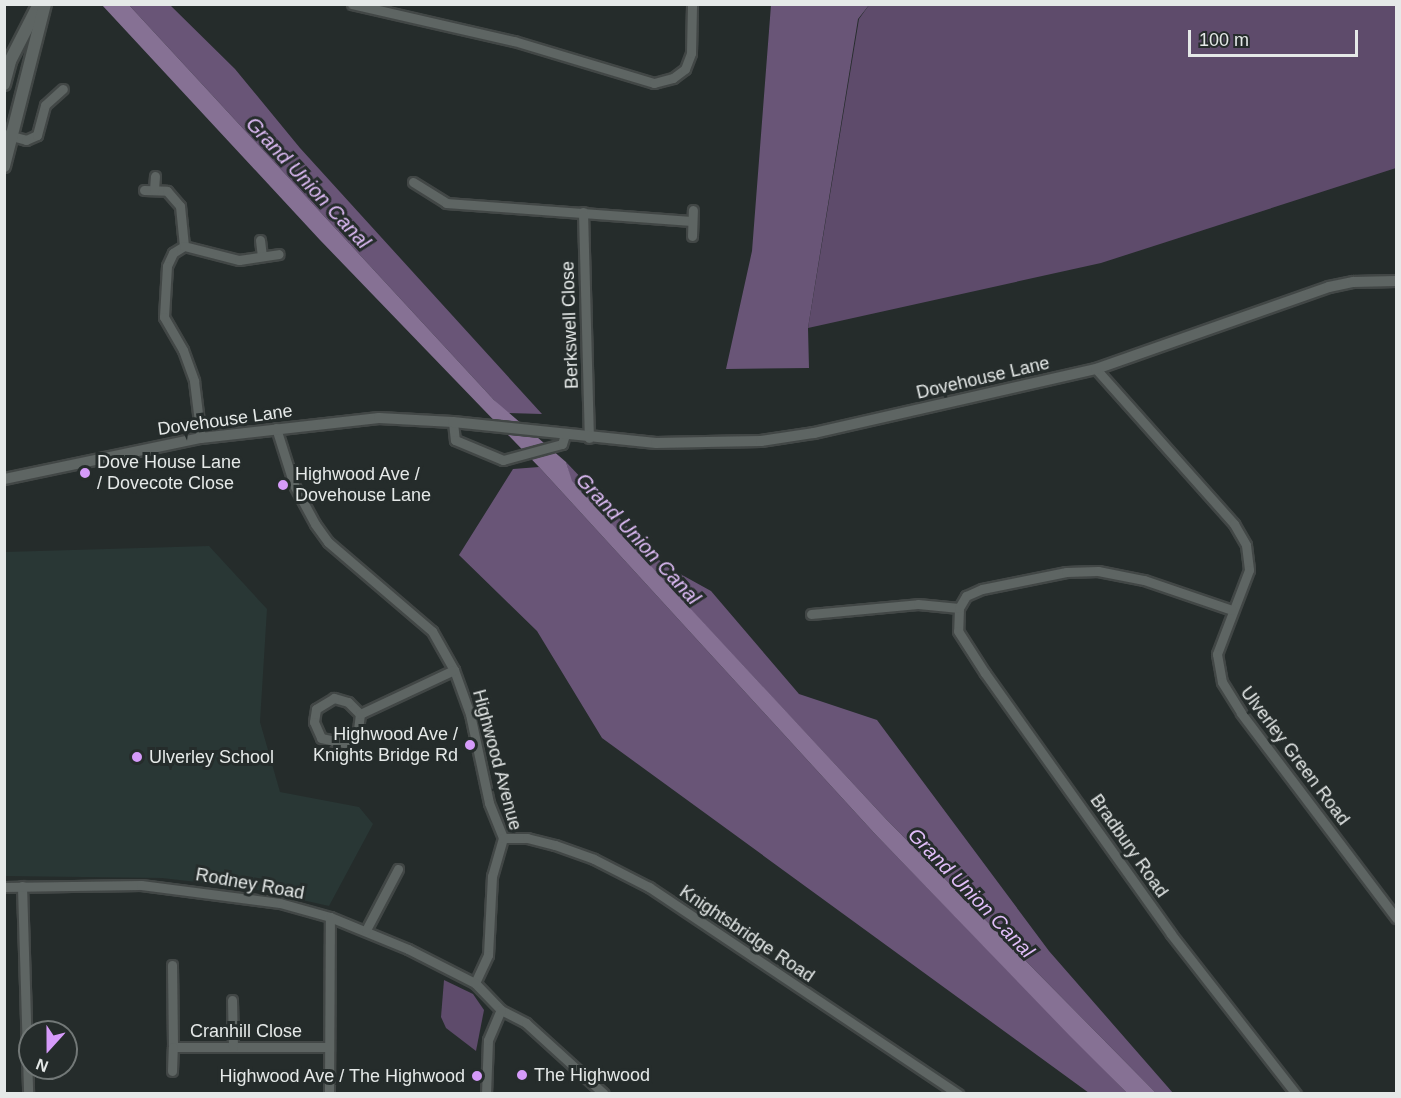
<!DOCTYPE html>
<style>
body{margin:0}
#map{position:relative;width:1401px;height:1098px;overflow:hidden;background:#252c2b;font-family:Helvetica,sans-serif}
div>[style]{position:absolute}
.built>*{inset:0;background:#293735}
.green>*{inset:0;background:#5e4b6b}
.forest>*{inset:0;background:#695577}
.water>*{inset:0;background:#867194}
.roads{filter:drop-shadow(2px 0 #424746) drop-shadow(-2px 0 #424746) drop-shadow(0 2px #424746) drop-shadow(0 -2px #424746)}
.minor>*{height:9px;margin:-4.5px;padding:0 4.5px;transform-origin:4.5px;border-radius:4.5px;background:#5e6563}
.tertiary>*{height:10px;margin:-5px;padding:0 5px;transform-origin:5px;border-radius:5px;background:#5e6563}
.secondary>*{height:12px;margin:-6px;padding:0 6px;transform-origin:6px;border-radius:6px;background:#5e6563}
.dots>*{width:16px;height:16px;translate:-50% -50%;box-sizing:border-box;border:3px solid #252c2b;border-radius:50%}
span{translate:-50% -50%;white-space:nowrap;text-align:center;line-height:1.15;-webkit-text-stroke:6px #252c2b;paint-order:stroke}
.street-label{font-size:18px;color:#e5e9e8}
.poi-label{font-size:18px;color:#e5e9e8}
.left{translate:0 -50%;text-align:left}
.right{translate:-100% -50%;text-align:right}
.water-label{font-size:20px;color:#e0bdf8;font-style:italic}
.frame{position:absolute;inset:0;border:6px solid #e5e9e8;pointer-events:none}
.north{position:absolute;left:18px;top:1020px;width:60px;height:60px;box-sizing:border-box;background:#252c2b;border:2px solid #727877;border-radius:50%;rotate:201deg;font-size:16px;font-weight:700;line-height:24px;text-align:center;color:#e5e9e8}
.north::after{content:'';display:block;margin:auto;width:21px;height:27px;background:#d69bfa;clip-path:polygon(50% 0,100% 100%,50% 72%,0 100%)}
.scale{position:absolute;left:1188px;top:30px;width:170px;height:27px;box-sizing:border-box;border:3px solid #e5e9e8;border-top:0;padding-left:8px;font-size:18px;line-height:21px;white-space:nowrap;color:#e5e9e8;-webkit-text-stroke:4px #252c2b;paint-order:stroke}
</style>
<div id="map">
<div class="built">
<i style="clip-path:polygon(209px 546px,267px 609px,260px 722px,280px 792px,359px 807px,373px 824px,329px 906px,248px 888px,162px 878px,5px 876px,5px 552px)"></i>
</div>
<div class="green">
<i style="clip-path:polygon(869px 5px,1396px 5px,1396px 168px,1101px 263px,808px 328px,859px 19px)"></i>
<i style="clip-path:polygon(444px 980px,473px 994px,484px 1010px,476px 1051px,446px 1028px,441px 1017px)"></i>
</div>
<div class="forest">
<i style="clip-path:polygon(129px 5px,170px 5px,235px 69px,300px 148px,542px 414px,506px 413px)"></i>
<i style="clip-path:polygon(771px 5px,869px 5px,858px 19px,808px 328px,809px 368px,726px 369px,752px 251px)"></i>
<i style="clip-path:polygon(566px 462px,664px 565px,711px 591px,799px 694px,877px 720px,1049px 951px,1173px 1093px,1156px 1093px,886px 819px,571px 481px)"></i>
<i style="clip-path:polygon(539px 467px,876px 835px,1127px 1093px,1089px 1093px,602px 738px,537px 631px,459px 555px,513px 469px)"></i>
</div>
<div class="water">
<i style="clip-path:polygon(102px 5px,129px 5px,494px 400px,566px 462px,572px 481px,886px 819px,1156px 1093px,1127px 1093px,1070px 1036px,876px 835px,539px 467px,320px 240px)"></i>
</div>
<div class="roads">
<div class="minor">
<i style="left:352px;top:4px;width:166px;rotate:12.9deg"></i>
<i style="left:514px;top:41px;width:146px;rotate:16.7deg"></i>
<i style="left:654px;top:83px;width:20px;rotate:-15deg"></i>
<i style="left:673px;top:78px;width:15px;rotate:-37deg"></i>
<i style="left:685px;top:69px;width:17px;rotate:-69deg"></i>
<i style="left:691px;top:53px;width:49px;rotate:-88.8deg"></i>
<i style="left:4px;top:134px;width:23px;rotate:15deg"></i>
<i style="left:26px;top:140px;width:12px;rotate:-24deg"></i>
<i style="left:37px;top:135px;width:31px;rotate:-75deg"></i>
<i style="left:45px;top:105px;width:24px;rotate:-42deg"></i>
<i style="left:413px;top:182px;width:39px;rotate:32deg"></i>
<i style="left:446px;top:203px;width:246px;rotate:4.2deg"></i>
<i style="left:144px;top:190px;width:23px;rotate:2deg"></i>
<i style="left:167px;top:191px;width:20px;rotate:49deg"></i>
<i style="left:180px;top:206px;width:40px;rotate:84.3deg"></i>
<i style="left:184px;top:246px;width:13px;rotate:148deg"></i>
<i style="left:173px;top:253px;width:14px;rotate:115deg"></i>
<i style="left:167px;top:266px;width:51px;rotate:93.4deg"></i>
<i style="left:164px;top:317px;width:38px;rotate:60deg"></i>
<i style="left:183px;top:350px;width:33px;rotate:70deg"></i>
<i style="left:194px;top:381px;width:57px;rotate:83deg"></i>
<i style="left:154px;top:190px;width:14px;rotate:-86deg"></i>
<i style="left:583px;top:212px;width:226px;rotate:88.5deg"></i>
<i style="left:692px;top:236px;width:26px;rotate:-88deg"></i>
<i style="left:260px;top:240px;width:16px;rotate:83deg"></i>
<i style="left:184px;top:246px;width:57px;rotate:14.3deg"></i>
<i style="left:239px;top:260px;width:40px;rotate:-8.5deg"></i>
<i style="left:1096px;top:369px;width:208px;rotate:48.3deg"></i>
<i style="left:1234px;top:524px;width:24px;rotate:60deg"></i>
<i style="left:1246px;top:545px;width:25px;rotate:83deg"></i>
<i style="left:1249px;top:570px;width:90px;rotate:110.9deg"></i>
<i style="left:1217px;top:654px;width:28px;rotate:80deg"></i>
<i style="left:1222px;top:682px;width:36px;rotate:58deg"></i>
<i style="left:1241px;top:713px;width:257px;rotate:52.9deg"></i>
<i style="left:453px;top:422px;width:18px;rotate:84deg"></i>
<i style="left:455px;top:440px;width:52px;rotate:22.6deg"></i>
<i style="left:503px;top:460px;width:61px;rotate:-15.2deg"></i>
<i style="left:562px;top:444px;width:9px;rotate:-72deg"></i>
<i style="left:276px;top:428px;width:60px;rotate:72.5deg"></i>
<i style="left:294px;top:485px;width:44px;rotate:61.7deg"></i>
<i style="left:315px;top:524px;width:22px;rotate:54deg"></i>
<i style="left:328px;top:542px;width:137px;rotate:40.6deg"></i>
<i style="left:432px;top:631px;width:45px;rotate:60.6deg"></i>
<i style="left:454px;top:670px;width:47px;rotate:70deg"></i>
<i style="left:470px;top:714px;width:91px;rotate:77.9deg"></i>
<i style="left:489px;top:803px;width:38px;rotate:68deg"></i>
<i style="left:503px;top:838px;width:40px;rotate:106deg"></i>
<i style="left:492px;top:876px;width:79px;rotate:92.9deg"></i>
<i style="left:488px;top:955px;width:31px;rotate:115deg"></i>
<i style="left:959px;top:608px;width:23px;rotate:92deg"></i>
<i style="left:958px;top:631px;width:50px;rotate:57.3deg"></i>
<i style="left:985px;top:673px;width:320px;rotate:54.5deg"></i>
<i style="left:1171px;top:934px;width:203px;rotate:52deg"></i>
<i style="left:811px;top:614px;width:107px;rotate:-5.3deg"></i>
<i style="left:918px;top:604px;width:41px;rotate:5.6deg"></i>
<i style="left:959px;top:608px;width:14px;rotate:-60deg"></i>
<i style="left:966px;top:596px;width:17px;rotate:-24deg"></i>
<i style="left:982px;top:589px;width:86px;rotate:-11.4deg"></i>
<i style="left:1066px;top:572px;width:32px;rotate:-2deg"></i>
<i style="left:1098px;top:571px;width:47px;rotate:11.1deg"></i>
<i style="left:1144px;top:580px;width:93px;rotate:18.8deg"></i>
<i style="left:360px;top:714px;width:17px;rotate:-135deg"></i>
<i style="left:348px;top:702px;width:15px;rotate:-164deg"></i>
<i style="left:334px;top:698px;width:21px;rotate:149deg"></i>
<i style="left:316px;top:709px;width:13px;rotate:99deg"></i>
<i style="left:314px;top:722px;width:17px;rotate:66deg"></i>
<i style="left:321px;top:738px;width:24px;rotate:12deg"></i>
<i style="left:344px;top:743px;width:19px;rotate:-43deg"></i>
<i style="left:358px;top:730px;width:16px;rotate:-83deg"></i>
<i style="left:360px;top:714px;width:104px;rotate:-25.1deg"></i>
<i style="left:503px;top:838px;width:24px"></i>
<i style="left:527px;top:838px;width:29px;rotate:14deg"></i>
<i style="left:555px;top:845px;width:41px;rotate:19.7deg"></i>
<i style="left:594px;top:859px;width:62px;rotate:27deg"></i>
<i style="left:649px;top:887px;width:372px;rotate:33.8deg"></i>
<i style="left:22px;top:886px;width:208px;rotate:88.3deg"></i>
<i style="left:4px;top:887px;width:137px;rotate:-0.8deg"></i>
<i style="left:141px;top:885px;width:140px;rotate:7.4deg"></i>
<i style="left:280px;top:903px;width:52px;rotate:15.6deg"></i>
<i style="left:330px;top:917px;width:84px;rotate:22.3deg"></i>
<i style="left:408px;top:949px;width:75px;rotate:26.9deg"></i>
<i style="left:475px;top:983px;width:37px;rotate:46deg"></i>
<i style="left:501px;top:1010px;width:28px;rotate:27deg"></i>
<i style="left:526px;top:1023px;width:105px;rotate:42.3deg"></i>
<i style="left:366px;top:930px;width:69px;rotate:-62.3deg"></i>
<i style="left:172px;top:965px;width:82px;rotate:89.3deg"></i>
<i style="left:173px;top:1047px;width:156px"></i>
<i style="left:232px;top:1000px;width:47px;rotate:88.8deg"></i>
<i style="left:172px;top:1071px;width:24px;rotate:-88deg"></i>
<i style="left:329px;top:1094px;width:177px;rotate:-89.7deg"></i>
<i style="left:486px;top:1094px;width:54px;rotate:-87.9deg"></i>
<i style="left:488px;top:1040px;width:33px;rotate:-67deg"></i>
</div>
<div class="tertiary">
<i style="left:4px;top:479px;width:201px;rotate:-11.8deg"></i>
<i style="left:201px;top:438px;width:179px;rotate:-6.4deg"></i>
<i style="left:379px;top:418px;width:74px;rotate:3.1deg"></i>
<i style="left:453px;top:422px;width:204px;rotate:5.9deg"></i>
<i style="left:656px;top:443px;width:105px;rotate:-1.1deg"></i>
<i style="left:761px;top:441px;width:54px;rotate:-8.6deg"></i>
<i style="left:814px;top:433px;width:289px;rotate:-12.8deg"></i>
<i style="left:1096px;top:369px;width:247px;rotate:-19.4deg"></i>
<i style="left:1329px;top:287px;width:25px;rotate:-12deg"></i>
<i style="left:1353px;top:282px;width:43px;rotate:-1.3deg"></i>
</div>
<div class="secondary">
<i style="left:4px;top:84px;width:24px;rotate:-75deg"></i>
<i style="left:10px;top:61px;width:64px;rotate:-63deg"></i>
<i style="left:4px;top:166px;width:167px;rotate:-75.8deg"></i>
</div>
</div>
<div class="dots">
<i style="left:85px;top:473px;background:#d69bfa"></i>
<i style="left:283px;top:485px;background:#d69bfa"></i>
<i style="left:470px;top:745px;background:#d69bfa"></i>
<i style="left:137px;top:757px;background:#d69bfa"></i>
<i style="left:522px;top:1075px;background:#d69bfa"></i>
<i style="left:477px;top:1076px;background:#d69bfa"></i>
</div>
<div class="street-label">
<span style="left:570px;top:325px;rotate:-92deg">Berkswell Close</span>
<span style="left:983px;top:378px;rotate:-13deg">Dovehouse Lane</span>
<span style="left:225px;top:420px;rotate:-8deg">Dovehouse Lane</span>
<span style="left:1295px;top:756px;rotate:53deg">Ulverley Green Road</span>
<span style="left:497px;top:760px;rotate:75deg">Highwood Avenue</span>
<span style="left:1129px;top:846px;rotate:55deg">Bradbury Road</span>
<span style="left:250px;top:884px;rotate:10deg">Rodney Road</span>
<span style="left:747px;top:934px;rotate:34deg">Knightsbridge Road</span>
<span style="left:246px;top:1031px">Cranhill Close</span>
</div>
<div class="poi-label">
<span class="left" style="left:97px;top:473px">Dove House Lane<br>/ Dovecote Close</span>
<span class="left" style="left:295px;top:485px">Highwood Ave /<br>Dovehouse Lane</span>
<span class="right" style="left:458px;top:745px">Highwood Ave /<br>Knights Bridge Rd</span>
<span class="left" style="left:149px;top:757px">Ulverley School</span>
<span class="left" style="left:534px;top:1075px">The Highwood</span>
<span class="right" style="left:465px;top:1076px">Highwood Ave / The Highwood</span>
</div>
<div class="water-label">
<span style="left:308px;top:183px;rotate:47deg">Grand Union Canal</span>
<span style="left:638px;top:539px;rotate:47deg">Grand Union Canal</span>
<span style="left:971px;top:893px;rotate:46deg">Grand Union Canal</span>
</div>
<div class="frame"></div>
<div class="north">N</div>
<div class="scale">100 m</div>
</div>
